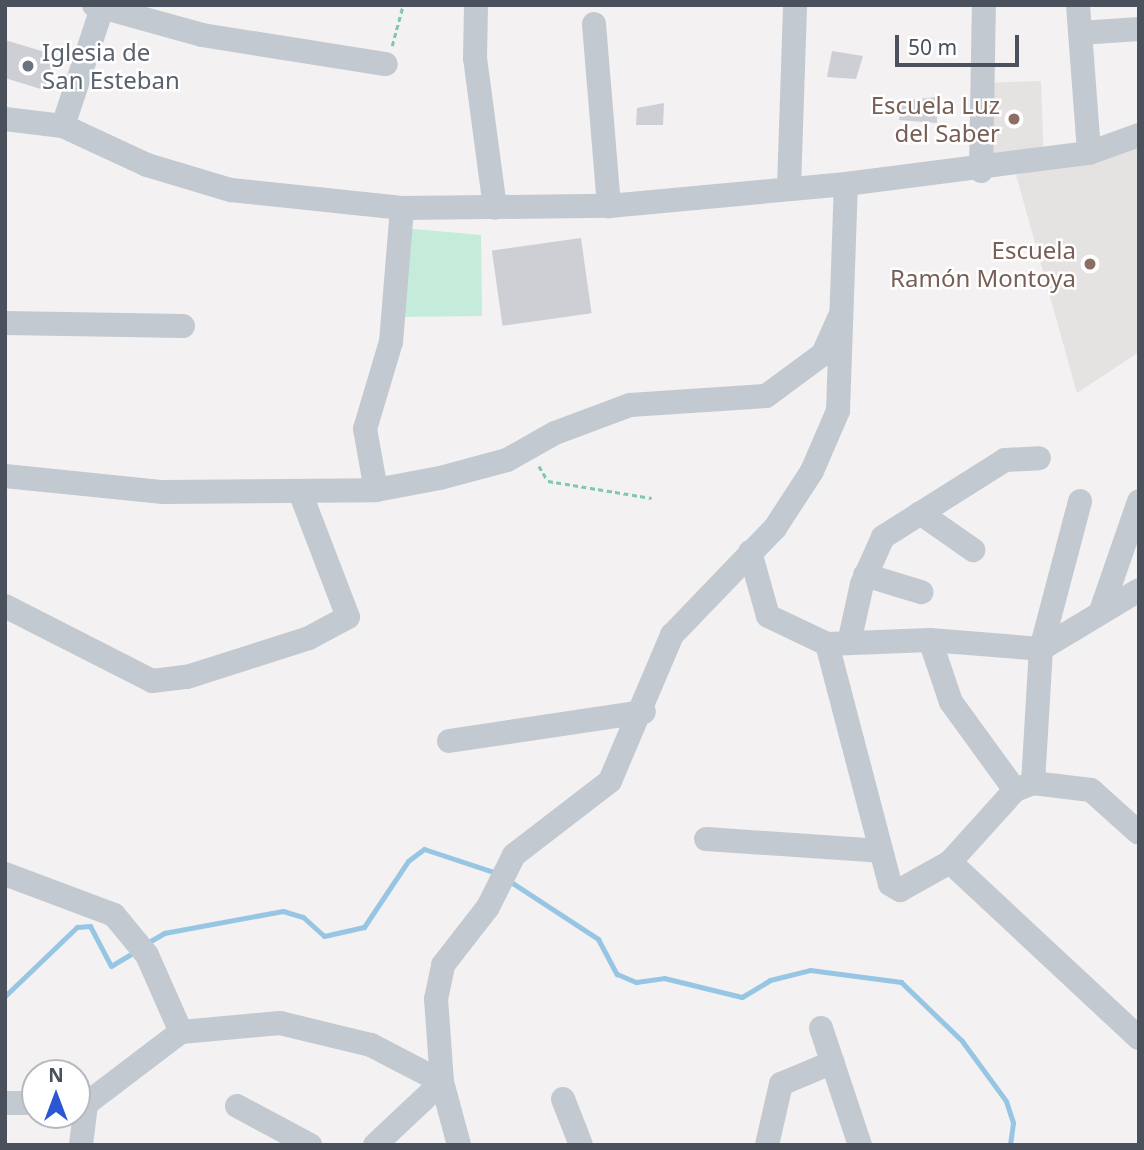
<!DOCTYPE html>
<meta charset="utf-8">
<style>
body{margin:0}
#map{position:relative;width:1144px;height:1150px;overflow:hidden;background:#f3f1f1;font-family:"Noto Sans",sans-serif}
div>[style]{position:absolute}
.education>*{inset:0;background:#e4e3e2;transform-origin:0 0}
.green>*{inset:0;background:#c5ecda}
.stream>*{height:5px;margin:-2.5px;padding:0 2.5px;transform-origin:2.5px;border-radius:2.5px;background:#96c6e4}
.building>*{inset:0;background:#cecfd5;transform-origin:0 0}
.path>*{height:2.5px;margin-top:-1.25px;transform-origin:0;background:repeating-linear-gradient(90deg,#80c7b0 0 5px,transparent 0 8.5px)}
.minor>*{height:24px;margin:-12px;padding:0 12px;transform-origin:12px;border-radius:12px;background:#c3c9d1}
.dots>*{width:19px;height:19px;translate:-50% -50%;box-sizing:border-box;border:4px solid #fff;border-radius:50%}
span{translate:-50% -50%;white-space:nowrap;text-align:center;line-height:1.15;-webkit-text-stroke:5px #fff;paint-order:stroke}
.worship-label{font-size:24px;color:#5b616d}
.left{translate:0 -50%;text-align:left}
.education-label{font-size:24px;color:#785e54}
.right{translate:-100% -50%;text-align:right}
.frame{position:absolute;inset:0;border:7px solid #4a515d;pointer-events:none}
.north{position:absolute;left:21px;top:1059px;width:70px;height:70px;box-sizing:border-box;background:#fff;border:2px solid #b7b9be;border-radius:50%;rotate:0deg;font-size:19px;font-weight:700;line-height:28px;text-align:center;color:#4a515d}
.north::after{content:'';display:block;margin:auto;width:24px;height:32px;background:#2b57d3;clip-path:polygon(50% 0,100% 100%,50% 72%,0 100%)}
.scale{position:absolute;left:895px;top:35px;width:124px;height:32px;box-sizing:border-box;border:4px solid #4a515d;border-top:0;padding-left:9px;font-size:21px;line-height:24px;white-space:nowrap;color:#4a515d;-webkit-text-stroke:5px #fff;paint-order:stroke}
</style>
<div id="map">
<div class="education">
<i style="left:1041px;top:81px;width:75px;height:57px;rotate:88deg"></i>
<i style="clip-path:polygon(1139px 146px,1139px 352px,1077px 393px,1016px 175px)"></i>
</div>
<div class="green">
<i style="clip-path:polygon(403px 228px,481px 235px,482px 316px,397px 317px)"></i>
</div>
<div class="stream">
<i style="left:508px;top:880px;width:108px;rotate:33.2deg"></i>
<i style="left:598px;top:939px;width:40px;rotate:62deg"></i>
<i style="left:617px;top:974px;width:21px;rotate:23deg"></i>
<i style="left:636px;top:982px;width:28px;rotate:-8deg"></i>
<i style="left:664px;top:978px;width:80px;rotate:13.7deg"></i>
<i style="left:742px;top:997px;width:33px;rotate:-31deg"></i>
<i style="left:770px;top:980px;width:41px;rotate:-14deg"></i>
<i style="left:810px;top:970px;width:92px;rotate:7.5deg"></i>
<i style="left:901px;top:982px;width:85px;rotate:44deg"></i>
<i style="left:962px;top:1041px;width:74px;rotate:53.7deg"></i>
<i style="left:1006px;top:1101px;width:23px;rotate:72deg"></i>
<i style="left:1013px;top:1123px;width:22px;rotate:98deg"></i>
<i style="left:147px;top:943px;width:20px;rotate:-30deg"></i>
<i style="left:164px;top:933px;width:121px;rotate:-10.5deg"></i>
<i style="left:283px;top:911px;width:21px;rotate:17deg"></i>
<i style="left:303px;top:917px;width:28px;rotate:42deg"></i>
<i style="left:324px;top:936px;width:41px;rotate:-12.7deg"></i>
<i style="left:364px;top:927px;width:79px;rotate:-56.3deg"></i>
<i style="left:408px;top:861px;width:20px;rotate:-37deg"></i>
<i style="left:424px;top:849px;width:76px;rotate:18.4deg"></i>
<i style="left:5px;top:996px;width:100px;rotate:-43.8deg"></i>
<i style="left:77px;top:927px;width:13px;rotate:-4deg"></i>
<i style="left:90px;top:926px;width:45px;rotate:62.3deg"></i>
<i style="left:111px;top:966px;width:29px;rotate:-31deg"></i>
</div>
<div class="building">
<i style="clip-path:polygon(5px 40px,55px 55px,44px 90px,5px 78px)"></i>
<i style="clip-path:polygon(832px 51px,863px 56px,856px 79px,827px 77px)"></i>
<i style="clip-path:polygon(937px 97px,937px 123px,899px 120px,903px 100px)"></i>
<i style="clip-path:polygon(664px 103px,663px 125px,636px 125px,637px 108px)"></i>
<i style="left:581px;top:238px;width:76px;height:90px;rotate:82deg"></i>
</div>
<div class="path">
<i style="left:392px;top:46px;width:42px;rotate:-75deg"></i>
<i style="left:539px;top:466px;width:17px;rotate:59deg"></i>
<i style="left:548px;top:481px;width:105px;rotate:9.3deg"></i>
</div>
<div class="minor">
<i style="left:94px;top:5px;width:112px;rotate:15.5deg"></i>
<i style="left:202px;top:35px;width:186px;rotate:9deg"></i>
<i style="left:476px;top:5px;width:53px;rotate:91.1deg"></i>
<i style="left:475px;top:58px;width:151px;rotate:82.4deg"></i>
<i style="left:1078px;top:5px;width:148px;rotate:85.7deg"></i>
<i style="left:594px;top:24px;width:183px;rotate:85.3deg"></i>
<i style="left:1080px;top:33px;width:59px;rotate:-3.9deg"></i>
<i style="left:5px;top:119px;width:58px;rotate:6.9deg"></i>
<i style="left:63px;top:126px;width:93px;rotate:24.9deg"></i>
<i style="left:147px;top:165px;width:88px;rotate:16.6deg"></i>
<i style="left:231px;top:190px;width:172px;rotate:6deg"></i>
<i style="left:402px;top:208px;width:207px;rotate:-0.6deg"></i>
<i style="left:609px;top:206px;width:238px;rotate:-5.3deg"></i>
<i style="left:846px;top:184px;width:245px;rotate:-7.3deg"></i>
<i style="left:1089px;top:153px;width:53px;rotate:-19.8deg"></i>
<i style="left:63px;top:126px;width:127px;rotate:-71.7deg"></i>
<i style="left:981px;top:171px;width:166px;rotate:-89deg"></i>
<i style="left:789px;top:188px;width:183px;rotate:-88.1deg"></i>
<i style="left:5px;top:323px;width:178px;rotate:1deg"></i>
<i style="left:5px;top:476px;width:159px;rotate:5.8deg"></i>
<i style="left:163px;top:492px;width:213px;rotate:-0.5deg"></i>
<i style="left:376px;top:490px;width:65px;rotate:-10.6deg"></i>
<i style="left:440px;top:478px;width:69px;rotate:-15deg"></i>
<i style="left:507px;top:460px;width:55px;rotate:-29.4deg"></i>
<i style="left:555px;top:433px;width:80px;rotate:-20.5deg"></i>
<i style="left:630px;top:405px;width:136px;rotate:-3.8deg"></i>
<i style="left:766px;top:396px;width:71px;rotate:-36.4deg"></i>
<i style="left:823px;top:354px;width:42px;rotate:-65.9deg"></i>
<i style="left:376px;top:490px;width:62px;rotate:-100.2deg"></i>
<i style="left:365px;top:429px;width:91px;rotate:-73.4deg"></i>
<i style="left:391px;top:342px;width:134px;rotate:-85.3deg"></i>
<i style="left:920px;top:513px;width:65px;rotate:34.9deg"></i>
<i style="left:750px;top:552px;width:66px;rotate:74.3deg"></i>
<i style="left:768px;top:616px;width:65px;rotate:25.4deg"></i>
<i style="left:827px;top:644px;width:103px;rotate:-2.2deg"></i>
<i style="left:930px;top:640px;width:111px;rotate:4.6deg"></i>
<i style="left:1041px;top:649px;width:114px;rotate:-31deg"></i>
<i style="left:865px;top:575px;width:59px;rotate:16.9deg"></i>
<i style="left:5px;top:606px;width:165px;rotate:27deg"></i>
<i style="left:152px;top:681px;width:35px;rotate:-7deg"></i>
<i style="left:187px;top:677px;width:128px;rotate:-17.7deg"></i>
<i style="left:309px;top:638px;width:44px;rotate:-28.3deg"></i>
<i style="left:348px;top:617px;width:134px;rotate:-111deg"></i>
<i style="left:1101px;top:611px;width:116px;rotate:-70.9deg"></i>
<i style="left:930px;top:640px;width:65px;rotate:71.3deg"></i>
<i style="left:951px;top:702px;width:109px;rotate:54deg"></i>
<i style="left:849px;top:643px;width:60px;rotate:-77.6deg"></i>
<i style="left:862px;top:584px;width:51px;rotate:-65.9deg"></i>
<i style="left:883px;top:537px;width:144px;rotate:-32.3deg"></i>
<i style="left:1005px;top:460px;width:34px;rotate:-3deg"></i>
<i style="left:827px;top:644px;width:248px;rotate:75.3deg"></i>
<i style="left:890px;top:884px;width:12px;rotate:31deg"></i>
<i style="left:900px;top:890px;width:57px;rotate:-29.2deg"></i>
<i style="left:950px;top:862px;width:97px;rotate:-47.9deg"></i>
<i style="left:1015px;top:790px;width:19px;rotate:-21deg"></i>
<i style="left:1033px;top:783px;width:58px;rotate:6.9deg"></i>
<i style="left:1091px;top:790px;width:64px;rotate:41.9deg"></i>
<i style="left:449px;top:741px;width:197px;rotate:-8.5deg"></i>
<i style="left:1033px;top:783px;width:134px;rotate:-86.6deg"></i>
<i style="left:1041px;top:649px;width:153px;rotate:-75.2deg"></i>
<i style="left:706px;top:839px;width:175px;rotate:3.9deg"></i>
<i style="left:950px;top:862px;width:258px;rotate:43deg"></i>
<i style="left:5px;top:874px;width:116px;rotate:20.6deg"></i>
<i style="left:114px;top:915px;width:52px;rotate:50.5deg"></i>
<i style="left:147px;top:955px;width:84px;rotate:66.2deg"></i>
<i style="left:821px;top:1028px;width:123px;rotate:71.6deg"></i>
<i style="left:563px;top:1099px;width:49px;rotate:68.6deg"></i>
<i style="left:5px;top:1103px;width:30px"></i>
<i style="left:237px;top:1106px;width:83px;rotate:28.1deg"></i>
<i style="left:81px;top:1145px;width:41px;rotate:-83deg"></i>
<i style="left:86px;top:1104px;width:119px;rotate:-37.2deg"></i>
<i style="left:181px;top:1032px;width:99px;rotate:-5.2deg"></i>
<i style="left:280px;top:1023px;width:94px;rotate:13.6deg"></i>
<i style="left:371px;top:1045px;width:80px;rotate:27.5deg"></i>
<i style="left:375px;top:1145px;width:92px;rotate:-43.2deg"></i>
<i style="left:459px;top:1145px;width:65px;rotate:-105.1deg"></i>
<i style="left:442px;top:1082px;width:83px;rotate:-94.1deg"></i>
<i style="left:436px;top:999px;width:35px;rotate:-78deg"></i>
<i style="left:443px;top:965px;width:73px;rotate:-52.2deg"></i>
<i style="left:488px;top:907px;width:58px;rotate:-63.4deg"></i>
<i style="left:514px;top:855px;width:121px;rotate:-37.6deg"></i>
<i style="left:610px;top:781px;width:159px;rotate:-67deg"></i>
<i style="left:672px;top:635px;width:149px;rotate:-46.1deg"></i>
<i style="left:775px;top:528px;width:68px;rotate:-57deg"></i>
<i style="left:812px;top:471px;width:65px;rotate:-66.6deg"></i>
<i style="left:838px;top:411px;width:227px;rotate:-88deg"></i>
<i style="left:767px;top:1145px;width:63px;rotate:-77.1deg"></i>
<i style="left:781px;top:1084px;width:56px;rotate:-22.9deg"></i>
</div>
<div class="dots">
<i style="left:28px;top:66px;background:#6b7280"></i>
<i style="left:1014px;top:119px;background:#8d6e63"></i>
<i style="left:1090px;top:264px;background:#8d6e63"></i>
</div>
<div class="worship-label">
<span class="left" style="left:42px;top:66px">Iglesia de<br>San Esteban</span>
</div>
<div class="education-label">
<span class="right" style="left:1000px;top:119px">Escuela Luz<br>del Saber</span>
<span class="right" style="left:1076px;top:264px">Escuela<br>Ramón Montoya</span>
</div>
<div class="frame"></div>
<div class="north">N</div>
<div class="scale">50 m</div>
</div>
